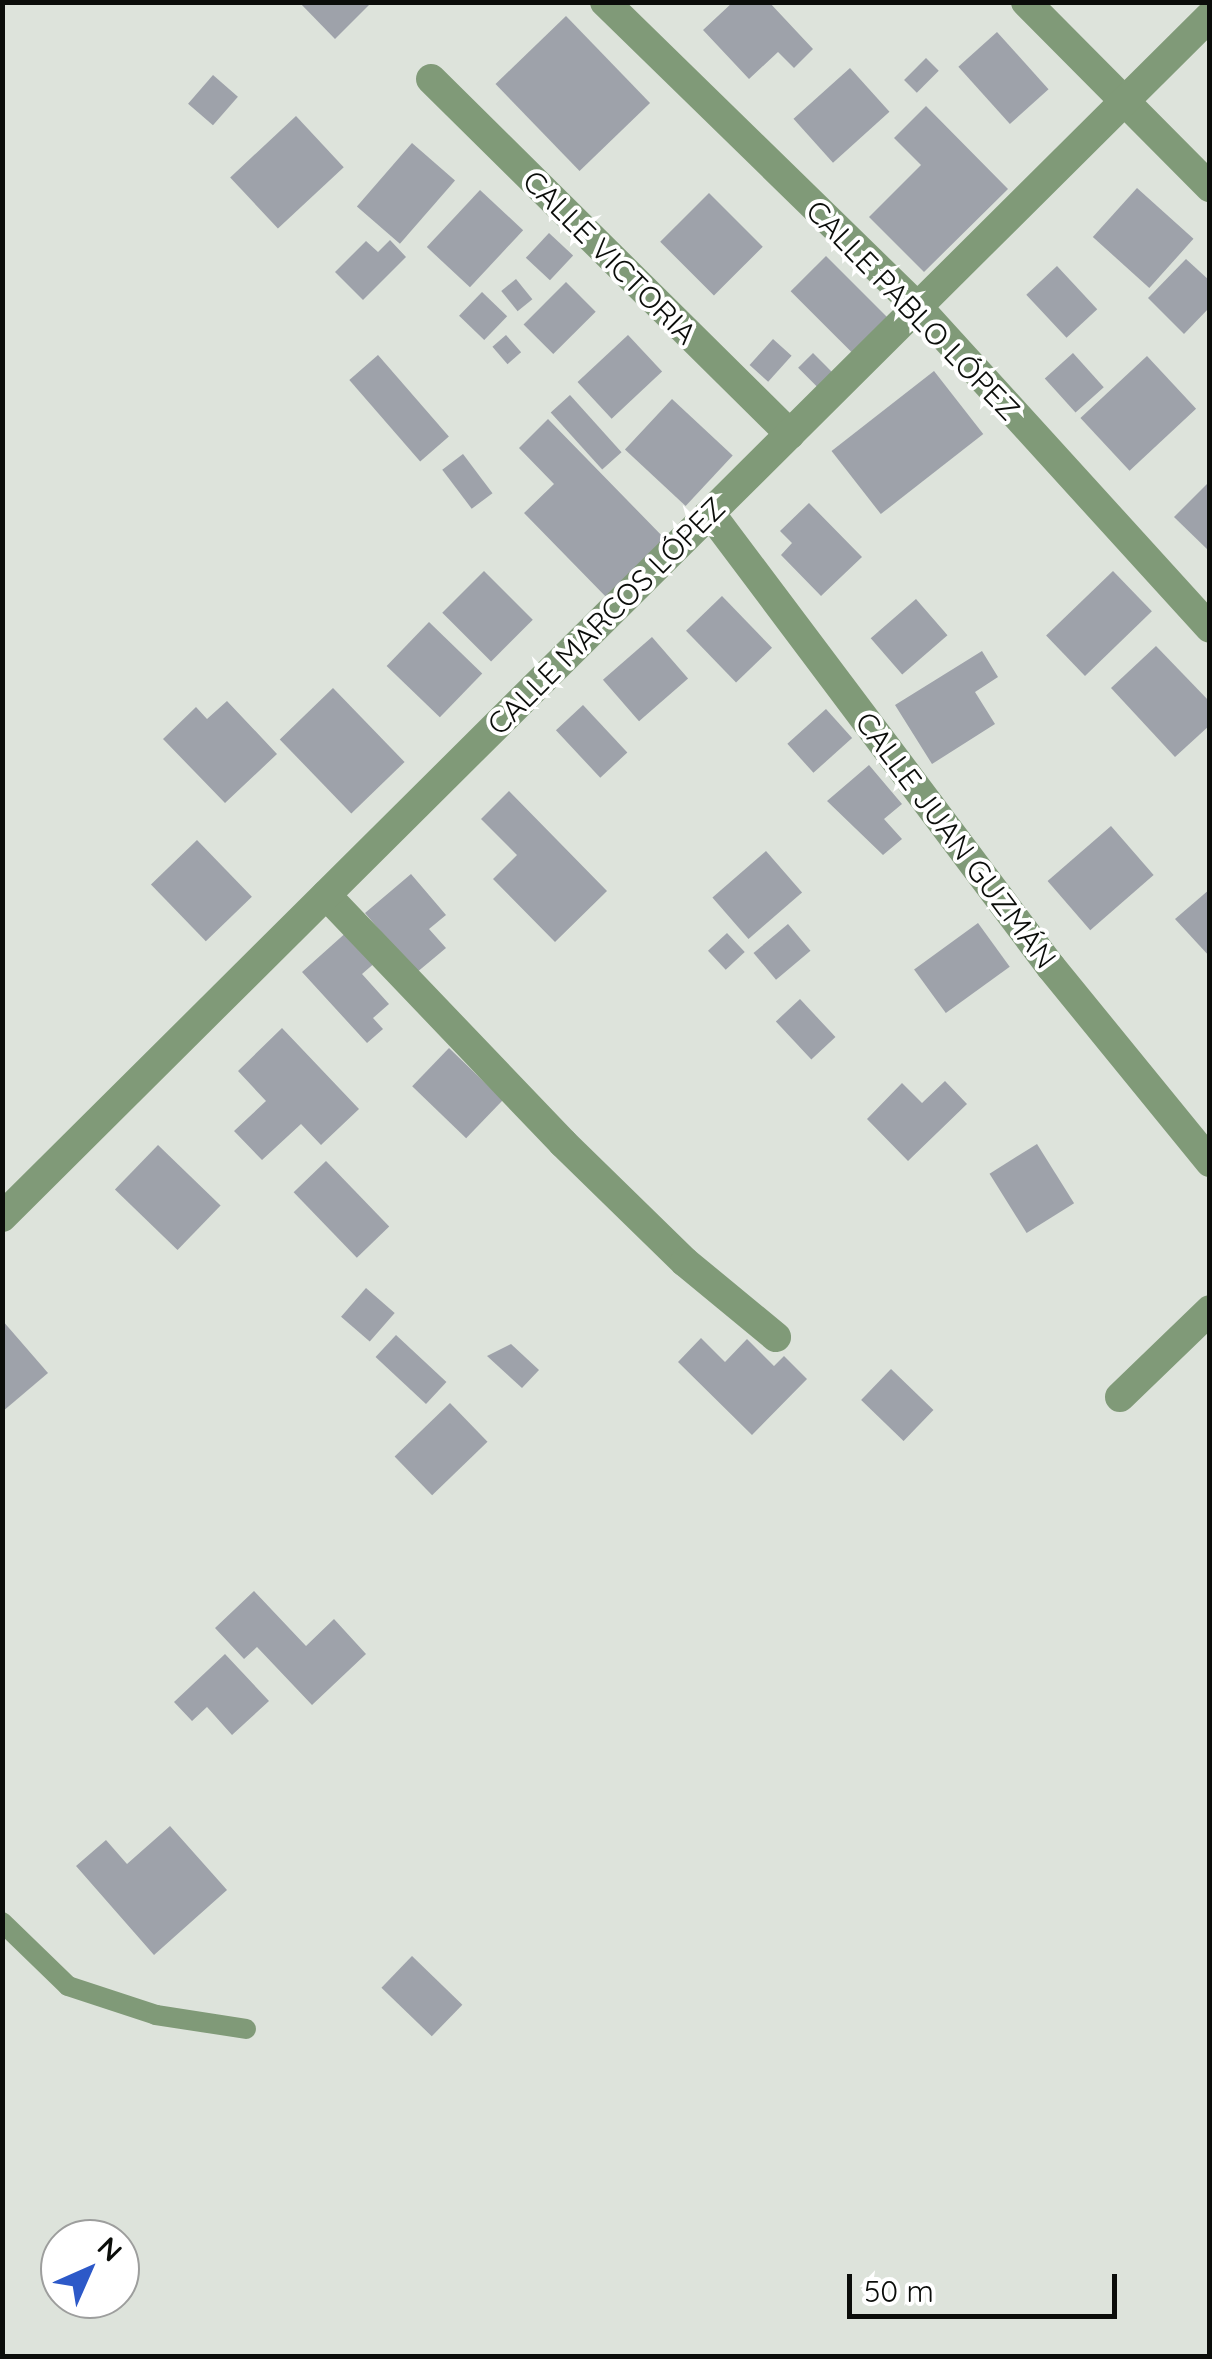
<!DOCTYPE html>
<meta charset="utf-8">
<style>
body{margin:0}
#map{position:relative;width:1212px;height:2359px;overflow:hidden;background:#dde3db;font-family:Quicksand,sans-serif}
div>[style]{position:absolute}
.building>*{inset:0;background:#9ea2aa;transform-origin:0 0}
.lane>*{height:20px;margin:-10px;padding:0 10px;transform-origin:10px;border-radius:10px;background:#809a78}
.street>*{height:30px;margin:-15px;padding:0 15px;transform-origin:15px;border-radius:15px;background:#809a78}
span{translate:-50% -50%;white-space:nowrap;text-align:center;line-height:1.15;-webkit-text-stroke:8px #fff;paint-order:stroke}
.street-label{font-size:30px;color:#0b0d0a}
.frame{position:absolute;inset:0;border:5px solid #0b0d0a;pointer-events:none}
.north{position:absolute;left:40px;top:2219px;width:100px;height:100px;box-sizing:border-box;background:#fff;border:2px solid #9d9e9d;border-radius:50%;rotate:45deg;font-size:28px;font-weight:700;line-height:40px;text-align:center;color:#0b0d0a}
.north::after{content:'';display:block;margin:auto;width:35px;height:45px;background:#2d59c8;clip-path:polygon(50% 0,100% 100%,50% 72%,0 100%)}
.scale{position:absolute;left:847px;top:2274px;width:270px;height:45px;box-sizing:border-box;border:5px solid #0b0d0a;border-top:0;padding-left:12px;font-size:30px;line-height:35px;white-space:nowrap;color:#0b0d0a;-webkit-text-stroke:8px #fff;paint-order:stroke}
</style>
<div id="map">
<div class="building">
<i style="clip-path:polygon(299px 2px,372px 2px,335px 39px)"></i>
<i style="clip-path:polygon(733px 2px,769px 2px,813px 49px,794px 68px,778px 52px,749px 79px,703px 30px)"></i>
<i style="left:566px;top:16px;width:121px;height:98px;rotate:46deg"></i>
<i style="left:997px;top:32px;width:77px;height:52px;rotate:48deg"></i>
<i style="left:926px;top:58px;width:18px;height:31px;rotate:45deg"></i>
<i style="left:850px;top:68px;width:59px;height:76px;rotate:48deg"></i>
<i style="left:213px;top:75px;width:33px;height:38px;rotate:41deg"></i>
<i style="clip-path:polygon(926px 106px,1008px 189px,924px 272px,869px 217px,921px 165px,894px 138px)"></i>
<i style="left:296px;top:116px;width:70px;height:90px;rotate:47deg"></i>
<i style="left:412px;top:143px;width:57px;height:84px;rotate:41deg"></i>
<i style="left:1137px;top:188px;width:76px;height:66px;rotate:42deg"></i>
<i style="left:480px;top:190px;width:59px;height:78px;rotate:43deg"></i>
<i style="left:709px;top:193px;width:76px;height:69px;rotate:45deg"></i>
<i style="left:549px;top:233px;width:33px;height:34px;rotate:43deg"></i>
<i style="clip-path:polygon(390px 240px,406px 257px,363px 300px,335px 272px,366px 241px,378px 252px)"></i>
<i style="left:826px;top:256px;width:87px;height:50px;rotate:45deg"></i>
<i style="clip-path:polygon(1186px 259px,1210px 281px,1210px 307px,1184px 334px,1148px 298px)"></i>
<i style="left:1057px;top:266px;width:59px;height:42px;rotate:47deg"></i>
<i style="left:516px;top:279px;width:26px;height:19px;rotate:51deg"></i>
<i style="left:566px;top:282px;width:42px;height:60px;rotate:45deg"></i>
<i style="left:482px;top:292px;width:35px;height:33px;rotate:44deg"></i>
<i style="left:506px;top:335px;width:23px;height:18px;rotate:49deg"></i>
<i style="left:628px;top:335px;width:50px;height:69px;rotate:47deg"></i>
<i style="left:773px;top:339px;width:25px;height:35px;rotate:42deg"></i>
<i style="left:813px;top:353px;width:30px;height:21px;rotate:45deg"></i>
<i style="left:1073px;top:353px;width:46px;height:38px;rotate:48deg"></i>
<i style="left:378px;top:355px;width:108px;height:38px;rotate:49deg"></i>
<i style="left:1147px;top:356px;width:72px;height:91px;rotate:47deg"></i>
<i style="left:934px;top:371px;width:80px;height:130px;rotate:52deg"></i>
<i style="left:570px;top:395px;width:77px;height:26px;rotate:48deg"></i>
<i style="left:672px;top:399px;width:83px;height:69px;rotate:43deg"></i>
<i style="clip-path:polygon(548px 419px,668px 542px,609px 600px,524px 513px,554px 484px,519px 448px)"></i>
<i style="left:463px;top:454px;width:49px;height:26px;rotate:53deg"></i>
<i style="clip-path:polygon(1210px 481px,1210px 552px,1174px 517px)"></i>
<i style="clip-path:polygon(809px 503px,862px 557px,821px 596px,781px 555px,792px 543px,780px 531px)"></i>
<i style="left:484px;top:571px;width:69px;height:59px;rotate:45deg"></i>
<i style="left:1113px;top:571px;width:56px;height:93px;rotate:46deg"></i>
<i style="left:722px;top:596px;width:72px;height:50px;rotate:46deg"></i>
<i style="left:916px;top:599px;width:48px;height:60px;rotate:49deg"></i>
<i style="left:429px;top:622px;width:74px;height:61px;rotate:44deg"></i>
<i style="left:652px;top:637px;width:55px;height:65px;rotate:49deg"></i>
<i style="clip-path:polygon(1156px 646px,1210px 702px,1210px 725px,1175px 757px,1111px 688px)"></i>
<i style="clip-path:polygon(982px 651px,998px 677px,975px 692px,995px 724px,932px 764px,895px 705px)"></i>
<i style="left:333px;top:688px;width:103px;height:74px;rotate:46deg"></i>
<i style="clip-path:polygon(227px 701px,277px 754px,225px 803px,163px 739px,196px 707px,207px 719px)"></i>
<i style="left:583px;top:705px;width:65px;height:37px;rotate:47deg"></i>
<i style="left:826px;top:709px;width:39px;height:52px;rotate:48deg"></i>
<i style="clip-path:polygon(869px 765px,902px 804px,884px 819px,902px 839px,883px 855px,827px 801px)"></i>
<i style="clip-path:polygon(509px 791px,607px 891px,555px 942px,493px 879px,517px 855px,481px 819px)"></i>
<i style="left:1111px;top:826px;width:65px;height:84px;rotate:49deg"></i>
<i style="left:197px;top:840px;width:79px;height:64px;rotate:46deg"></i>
<i style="left:766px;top:851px;width:55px;height:71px;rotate:49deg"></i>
<i style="clip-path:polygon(411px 874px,446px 915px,429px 929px,446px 948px,416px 973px,365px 913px)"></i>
<i style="clip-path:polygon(1210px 889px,1210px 957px,1175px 919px)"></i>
<i style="left:978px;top:923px;width:54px;height:79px;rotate:54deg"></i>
<i style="left:788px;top:924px;width:35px;height:45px;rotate:50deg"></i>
<i style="clip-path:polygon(349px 930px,377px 961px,362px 974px,389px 1004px,373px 1018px,383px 1029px,367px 1043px,302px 972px)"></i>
<i style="left:727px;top:933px;width:26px;height:26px;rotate:47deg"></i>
<i style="left:800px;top:999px;width:52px;height:33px;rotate:47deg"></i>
<i style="clip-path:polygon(282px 1028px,359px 1109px,321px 1145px,301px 1124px,262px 1160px,234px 1131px,266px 1101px,238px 1071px)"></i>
<i style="left:449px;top:1048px;width:75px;height:53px;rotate:44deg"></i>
<i style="clip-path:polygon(945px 1081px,967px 1104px,908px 1161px,867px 1119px,902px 1083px,922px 1103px)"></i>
<i style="left:1037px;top:1144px;width:70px;height:56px;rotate:58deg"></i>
<i style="left:158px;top:1145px;width:87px;height:62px;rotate:44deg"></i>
<i style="left:326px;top:1161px;width:91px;height:45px;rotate:46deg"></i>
<i style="left:366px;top:1288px;width:38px;height:38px;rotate:41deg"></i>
<i style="clip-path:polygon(2px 1320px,48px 1373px,2px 1412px)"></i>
<i style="left:396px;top:1335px;width:69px;height:30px;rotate:43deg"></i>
<i style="clip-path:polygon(701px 1338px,725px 1362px,747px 1339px,774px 1366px,784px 1356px,807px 1379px,752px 1435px,678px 1362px)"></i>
<i style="clip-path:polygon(511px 1344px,539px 1370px,522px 1388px,487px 1356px)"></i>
<i style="left:891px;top:1369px;width:59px;height:43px;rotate:44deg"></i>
<i style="left:450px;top:1403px;width:54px;height:77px;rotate:46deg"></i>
<i style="clip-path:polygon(254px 1591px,306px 1646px,334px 1619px,366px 1654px,312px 1705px,257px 1647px,244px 1659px,215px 1628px)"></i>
<i style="clip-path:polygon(225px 1654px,269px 1701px,232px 1735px,207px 1707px,192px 1721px,174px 1702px)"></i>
<i style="clip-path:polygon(170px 1826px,227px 1890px,154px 1955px,76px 1866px,106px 1840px,127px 1864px)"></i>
<i style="left:412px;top:1956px;width:70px;height:44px;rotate:44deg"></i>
</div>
<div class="lane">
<i style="left:2px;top:1922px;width:92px;rotate:44.1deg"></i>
<i style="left:68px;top:1986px;width:93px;rotate:18.2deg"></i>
<i style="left:156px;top:2015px;width:91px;rotate:8.8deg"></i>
</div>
<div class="street">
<i style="left:605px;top:2px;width:436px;rotate:44.3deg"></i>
<i style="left:917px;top:306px;width:435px;rotate:47.7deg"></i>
<i style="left:1026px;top:2px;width:261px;rotate:45.2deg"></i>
<i style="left:431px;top:79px;width:505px;rotate:44.68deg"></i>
<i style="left:710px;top:513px;width:568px;rotate:53.09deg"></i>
<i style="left:1051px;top:967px;width:252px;rotate:50.8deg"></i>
<i style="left:326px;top:895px;width:343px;rotate:46.3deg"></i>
<i style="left:563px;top:1143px;width:170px;rotate:44.3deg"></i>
<i style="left:685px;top:1262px;width:118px;rotate:39.5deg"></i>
<i style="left:2px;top:1217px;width:1703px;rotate:-44.83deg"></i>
<i style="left:1120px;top:1397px;width:125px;rotate:-44deg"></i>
</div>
<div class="street-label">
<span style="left:610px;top:257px;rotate:45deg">CALLE VICTORIA</span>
<span style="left:913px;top:310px;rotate:46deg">CALLE PABLO LÓPEZ</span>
<span style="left:606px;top:616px;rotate:-45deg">CALLE MARCOS LÓPEZ</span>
<span style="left:956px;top:840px;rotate:53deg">CALLE JUAN GUZMÁN</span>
</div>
<div class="frame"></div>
<div class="north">N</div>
<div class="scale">50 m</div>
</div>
